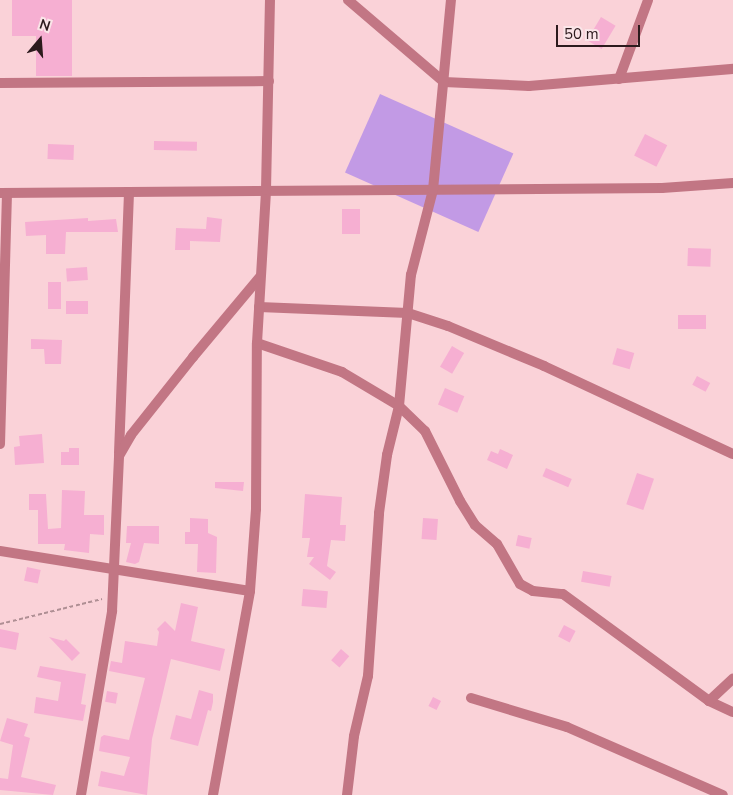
<!DOCTYPE html>
<style>
body{margin:0}
#map{position:relative;width:733px;height:795px;overflow:hidden;background:#fad2d8;font-family:"Nunito Sans",sans-serif}
div>[style]{position:absolute}
.green>*{inset:0;background:#c29ae5;transform-origin:0 0}
.building>*{inset:0;background:#f6afd2;transform-origin:0 0}
.path>*{height:2px;margin-top:-1px;transform-origin:0;background:repeating-linear-gradient(90deg,#af8f94 0 4px,transparent 0 6.5px)}
.street>*{height:10px;margin:-5px;padding:0 5px;transform-origin:5px;border-radius:5px;background:#c27684}
span{translate:-50% -50%;white-space:nowrap;text-align:center;line-height:1.15;-webkit-text-stroke:4px #fae5e8;paint-order:stroke}
.north{position:absolute;left:15px;top:15px;width:50px;height:50px;-webkit-text-stroke:4px #fae5e8;paint-order:stroke;rotate:18deg;font-size:14px;font-weight:700;line-height:20px;text-align:center;color:#2c1a1d}
.north::after{content:'';display:block;margin:auto;width:18px;height:22px;background:#2c1a1d;clip-path:polygon(50% 0,100% 100%,50% 72%,0 100%)}
.scale{position:absolute;left:556px;top:25px;width:84px;height:22px;box-sizing:border-box;border:2px solid #2c1a1d;border-top:0;padding-left:6px;font-size:15px;line-height:18px;white-space:nowrap;color:#2c1a1d;-webkit-text-stroke:4px #fae5e8;paint-order:stroke}
</style>
<div id="map">
<div class="green">
<i style="left:380px;top:94px;width:146px;height:86px;rotate:24deg"></i>
</div>
<div class="building">
<i style="clip-path:polygon(12px 0,72px 0,72px 76px,36px 76px,36px 36px,12px 36px)"></i>
<i style="left:601px;top:17px;width:17px;height:27px;rotate:31deg"></i>
<i style="left:645px;top:134px;width:25px;height:24px;rotate:27deg"></i>
<i style="left:154px;top:141px;width:43px;height:9px;rotate:1deg"></i>
<i style="left:48px;top:144px;width:26px;height:15px;rotate:2deg"></i>
<i style="left:342px;top:209px;width:18px;height:25px"></i>
<i style="clip-path:polygon(207px 217px,222px 219px,220px 242px,190px 241px,190px 250px,175px 250px,176px 228px,206px 229px)"></i>
<i style="clip-path:polygon(88px 218px,88px 221px,116px 219px,118px 232px,66px 232px,65px 254px,46px 254px,46px 235px,26px 236px,25px 222px)"></i>
<i style="left:688px;top:248px;width:23px;height:18px;rotate:2deg"></i>
<i style="left:87px;top:267px;width:13px;height:21px;rotate:86deg"></i>
<i style="left:61px;top:282px;width:27px;height:13px;rotate:90deg"></i>
<i style="left:66px;top:301px;width:22px;height:13px"></i>
<i style="left:678px;top:315px;width:28px;height:14px"></i>
<i style="clip-path:polygon(31px 339px,62px 340px,61px 364px,45px 364px,44px 349px,31px 349px)"></i>
<i style="left:452px;top:346px;width:14px;height:24px;rotate:30deg"></i>
<i style="left:617px;top:348px;width:18px;height:17px;rotate:16deg"></i>
<i style="left:697px;top:376px;width:15px;height:10px;rotate:28deg"></i>
<i style="left:445px;top:388px;width:21px;height:18px;rotate:23deg"></i>
<i style="clip-path:polygon(42px 434px,44px 463px,15px 465px,14px 447px,20px 446px,19px 436px)"></i>
<i style="clip-path:polygon(69px 448px,79px 448px,79px 465px,61px 465px,61px 452px,69px 452px)"></i>
<i style="clip-path:polygon(500px 449px,513px 455px,507px 469px,487px 460px,491px 451px,498px 454px)"></i>
<i style="left:546px;top:468px;width:28px;height:9px;rotate:23deg"></i>
<i style="left:637px;top:473px;width:18px;height:33px;rotate:19deg"></i>
<i style="clip-path:polygon(215px 482px,244px 482px,243px 491px,215px 488px)"></i>
<i style="clip-path:polygon(62px 490px,85px 491px,84px 515px,104px 515px,104px 535px,90px 534px,89px 553px,64px 550px,65px 544px,38px 544px,38px 510px,29px 510px,29px 494px,46px 494px,48px 529px,61px 528px)"></i>
<i style="clip-path:polygon(305px 494px,342px 497px,340px 525px,346px 525px,345px 541px,331px 540px,327px 566px,336px 572px,330px 580px,309px 564px,314px 557px,307px 557px,310px 538px,302px 538px)"></i>
<i style="clip-path:polygon(190px 518px,208px 519px,208px 533px,217px 537px,216px 573px,197px 572px,198px 544px,185px 544px,185px 532px,190px 532px)"></i>
<i style="left:423px;top:518px;width:15px;height:21px;rotate:4deg"></i>
<i style="clip-path:polygon(127px 526px,159px 526px,159px 544px,144px 543px,139px 562px,135px 564px,126px 562px,131px 543px,126px 543px)"></i>
<i style="left:518px;top:535px;width:14px;height:11px;rotate:12deg"></i>
<i style="left:27px;top:567px;width:14px;height:14px;rotate:12deg"></i>
<i style="left:583px;top:571px;width:29px;height:11px;rotate:10deg"></i>
<i style="left:303px;top:589px;width:25px;height:17px;rotate:5deg"></i>
<i style="clip-path:polygon(181px 603px,198px 607px,191px 641px,225px 649px,220px 671px,171px 659px,152px 739px,147px 795px,98px 786px,101px 771px,124px 776px,130px 757px,99px 751px,101px 737px,104px 735px,129px 740px,145px 678px,109px 671px,111px 661px,122px 663px,125px 641px,157px 646px,159px 632px,157px 629px,165px 621px,175px 631px)"></i>
<i style="left:564px;top:625px;width:13px;height:13px;rotate:27deg"></i>
<i style="clip-path:polygon(0 629px,19px 633px,16px 650px,0 647px)"></i>
<i style="clip-path:polygon(49px 637px,64px 641px,66px 639px,80px 653px,72px 661px)"></i>
<i style="left:341px;top:649px;width:11px;height:15px;rotate:41deg"></i>
<i style="clip-path:polygon(40px 666px,86px 674px,81px 704px,86px 705px,83px 721px,34px 713px,36px 697px,58px 701px,61px 682px,37px 677px)"></i>
<i style="clip-path:polygon(199px 690px,213px 694px,213px 702px,211px 711px,208px 710px,198px 746px,170px 739px,176px 715px,191px 719px)"></i>
<i style="left:107px;top:691px;width:11px;height:11px;rotate:10deg"></i>
<i style="left:433px;top:697px;width:9px;height:10px;rotate:27deg"></i>
<i style="clip-path:polygon(7px 718px,28px 724px,24px 736px,30px 738px,21px 777px,56px 785px,53px 795px,0 790px,0 778px,8px 779px,13px 745px,0 741px)"></i>
</div>
<div class="path">
<i style="left:0;top:624px;width:105px;rotate:-13.8deg"></i>
</div>
<div class="street">
<i style="left:348px;top:0;width:126px;rotate:40.5deg"></i>
<i style="left:444px;top:82px;width:85px;rotate:2.7deg"></i>
<i style="left:529px;top:86px;width:205px;rotate:-4.8deg"></i>
<i style="left:619px;top:79px;width:84px;rotate:-69.8deg"></i>
<i style="left:0;top:83px;width:269px;rotate:-0.4deg"></i>
<i style="left:0;top:193px;width:662px;rotate:-0.43deg"></i>
<i style="left:662px;top:188px;width:71px;rotate:-4deg"></i>
<i style="left:259px;top:307px;width:149px;rotate:2.3deg"></i>
<i style="left:408px;top:313px;width:42px;rotate:18deg"></i>
<i style="left:448px;top:326px;width:104px;rotate:22.6deg"></i>
<i style="left:544px;top:366px;width:208px;rotate:25deg"></i>
<i style="left:257px;top:343px;width:90px;rotate:18.8deg"></i>
<i style="left:342px;top:372px;width:66px;rotate:30.8deg"></i>
<i style="left:399px;top:406px;width:36px;rotate:44deg"></i>
<i style="left:425px;top:431px;width:78px;rotate:63.4deg"></i>
<i style="left:460px;top:501px;width:28px;rotate:58deg"></i>
<i style="left:475px;top:525px;width:29px;rotate:41deg"></i>
<i style="left:497px;top:544px;width:46px;rotate:60.1deg"></i>
<i style="left:520px;top:584px;width:15px;rotate:28deg"></i>
<i style="left:533px;top:591px;width:30px;rotate:6deg"></i>
<i style="left:563px;top:594px;width:181px;rotate:36.2deg"></i>
<i style="left:709px;top:701px;width:26px;rotate:25deg"></i>
<i style="left:0;top:444px;width:251px;rotate:-88.4deg"></i>
<i style="left:119px;top:453px;width:261px;rotate:-87.8deg"></i>
<i style="left:0;top:551px;width:253px;rotate:9.1deg"></i>
<i style="left:471px;top:698px;width:100px;rotate:16.8deg"></i>
<i style="left:567px;top:727px;width:170px;rotate:23.6deg"></i>
<i style="left:709px;top:701px;width:33px;rotate:-43deg"></i>
<i style="left:81px;top:795px;width:187px;rotate:-80.4deg"></i>
<i style="left:112px;top:611px;width:155px;rotate:-87.4deg"></i>
<i style="left:119px;top:456px;width:24px;rotate:-60deg"></i>
<i style="left:131px;top:435px;width:100px;rotate:-51.5deg"></i>
<i style="left:193px;top:357px;width:104px;rotate:-50.1deg"></i>
<i style="left:213px;top:795px;width:207px;rotate:-79.7deg"></i>
<i style="left:250px;top:591px;width:82px;rotate:-85.8deg"></i>
<i style="left:256px;top:509px;width:166px;rotate:-89.7deg"></i>
<i style="left:257px;top:343px;width:153px;rotate:-86.6deg"></i>
<i style="left:266px;top:190px;width:190px;rotate:-88.8deg"></i>
<i style="left:347px;top:795px;width:59px;rotate:-83.2deg"></i>
<i style="left:354px;top:736px;width:62px;rotate:-76.9deg"></i>
<i style="left:368px;top:676px;width:163px;rotate:-86.1deg"></i>
<i style="left:379px;top:513px;width:59px;rotate:-82.1deg"></i>
<i style="left:387px;top:455px;width:50px;rotate:-76.2deg"></i>
<i style="left:399px;top:406px;width:132px;rotate:-84.8deg"></i>
<i style="left:411px;top:275px;width:88px;rotate:-75.5deg"></i>
<i style="left:433px;top:190px;width:191px;rotate:-84.6deg"></i>
</div>
<div class="north">N</div>
<div class="scale">50 m</div>
</div>
